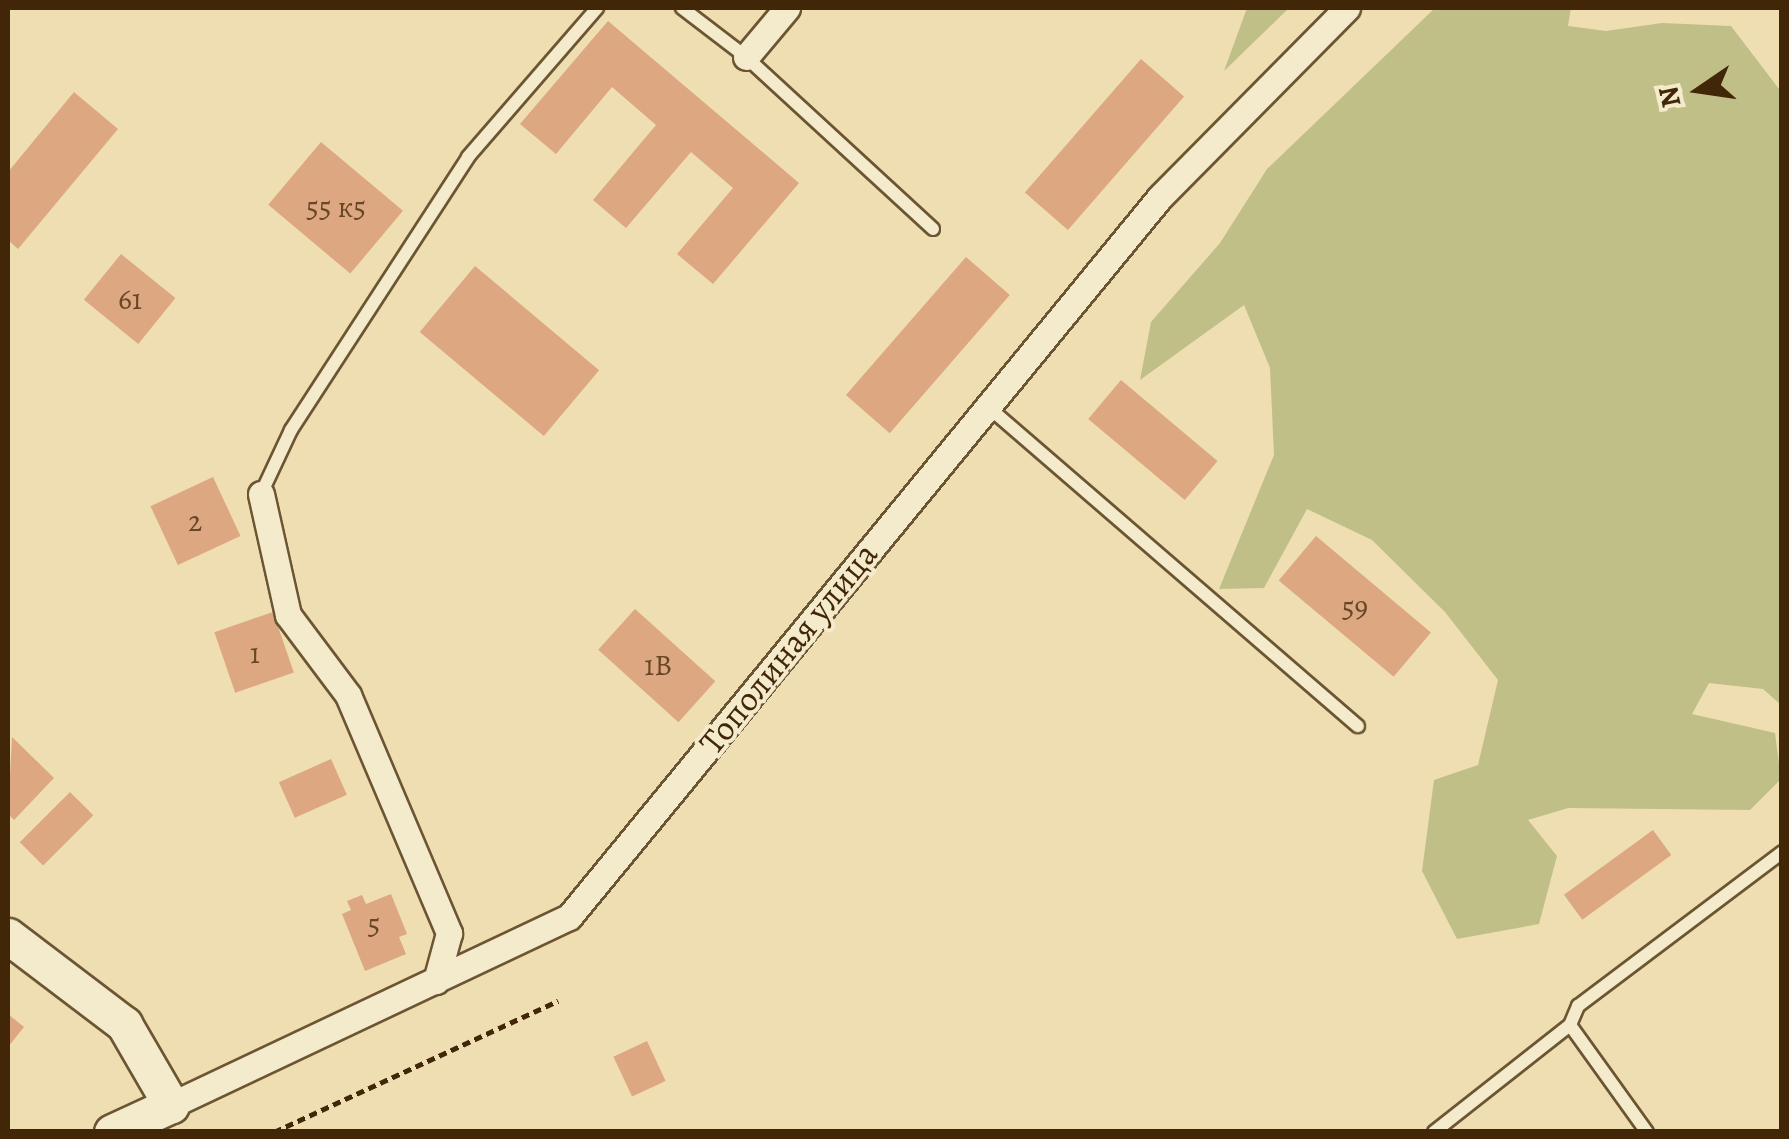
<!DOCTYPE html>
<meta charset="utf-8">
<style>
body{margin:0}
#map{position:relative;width:1789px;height:1139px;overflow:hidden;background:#eedeb1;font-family:Alegreya,serif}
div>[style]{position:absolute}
.green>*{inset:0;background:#c0bf87}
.building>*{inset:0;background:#dda781;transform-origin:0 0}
.path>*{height:5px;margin-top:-2.5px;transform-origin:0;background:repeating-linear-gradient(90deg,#412707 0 8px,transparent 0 13px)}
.roads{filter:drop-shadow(2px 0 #6c5532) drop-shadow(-2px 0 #6c5532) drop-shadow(0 2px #6c5532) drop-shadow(0 -2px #6c5532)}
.lane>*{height:12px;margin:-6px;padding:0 6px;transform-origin:6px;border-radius:6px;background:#f4eacc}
.street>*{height:25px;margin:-12.5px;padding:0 12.5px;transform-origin:12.5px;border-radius:12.5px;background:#f4eacc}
.secondary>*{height:35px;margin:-17.5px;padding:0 17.5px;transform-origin:17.5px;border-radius:17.5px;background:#f4eacc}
span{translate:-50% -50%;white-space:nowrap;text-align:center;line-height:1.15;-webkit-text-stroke:8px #f4eacc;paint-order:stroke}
.number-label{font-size:30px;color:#684726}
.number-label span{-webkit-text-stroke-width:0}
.street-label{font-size:35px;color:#412707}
.frame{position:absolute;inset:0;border:10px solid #412707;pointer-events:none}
.north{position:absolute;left:1649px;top:40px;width:100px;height:100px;-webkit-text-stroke:8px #f4eacc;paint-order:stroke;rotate:257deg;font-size:28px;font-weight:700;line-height:40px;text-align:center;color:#412707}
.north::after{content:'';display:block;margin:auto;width:35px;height:45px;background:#412707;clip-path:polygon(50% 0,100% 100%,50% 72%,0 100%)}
</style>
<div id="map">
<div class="green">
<i style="clip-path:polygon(1247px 8px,1289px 8px,1224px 71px)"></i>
<i style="clip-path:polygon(1435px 8px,1571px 8px,1568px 26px,1606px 31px,1662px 23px,1731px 26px,1782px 93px,1781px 705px,1763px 689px,1709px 683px,1692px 714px,1775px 733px,1781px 779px,1750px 810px,1568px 808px,1528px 820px,1557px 856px,1539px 924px,1457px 939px,1422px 871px,1434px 780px,1478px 765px,1498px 680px,1445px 612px,1372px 540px,1307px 509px,1264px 588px,1219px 589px,1274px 455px,1270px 368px,1244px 305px,1140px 380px,1151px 322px,1220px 243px,1267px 169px)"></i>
</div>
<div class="building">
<i style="clip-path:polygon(608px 21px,799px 183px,713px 284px,677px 254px,733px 188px,691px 152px,626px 228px,593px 200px,656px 125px,612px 87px,556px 154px,520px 124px)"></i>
<i style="left:1141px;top:59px;width:57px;height:177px;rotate:41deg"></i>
<i style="clip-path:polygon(74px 92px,118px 129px,18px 249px,8px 240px,8px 172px)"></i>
<i style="left:321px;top:142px;width:107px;height:82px;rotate:40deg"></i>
<i style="left:121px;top:254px;width:70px;height:59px;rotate:39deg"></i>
<i style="left:966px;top:257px;width:58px;height:183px;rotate:41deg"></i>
<i style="left:475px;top:266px;width:162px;height:86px;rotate:40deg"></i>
<i style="left:1121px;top:380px;width:126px;height:51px;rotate:40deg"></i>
<i style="left:213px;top:477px;width:65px;height:69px;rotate:65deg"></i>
<i style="left:1316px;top:536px;width:150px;height:58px;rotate:40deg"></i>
<i style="left:635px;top:609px;width:108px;height:55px;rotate:42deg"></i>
<i style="left:273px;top:612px;width:64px;height:62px;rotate:71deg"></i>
<i style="clip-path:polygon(12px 737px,54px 778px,14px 820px,8px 814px)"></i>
<i style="left:331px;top:759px;width:39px;height:57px;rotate:66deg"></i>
<i style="left:70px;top:792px;width:33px;height:71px;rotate:45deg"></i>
<i style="left:1653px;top:830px;width:31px;height:110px;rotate:54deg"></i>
<i style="clip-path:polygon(391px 894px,407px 934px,399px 937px,406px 954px,365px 971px,342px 914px,351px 910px,347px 901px,362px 895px,366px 904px)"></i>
<i style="clip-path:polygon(8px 1014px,24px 1027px,8px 1047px)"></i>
<i style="left:647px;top:1041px;width:44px;height:37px;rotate:65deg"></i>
</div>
<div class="path">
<i style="left:274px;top:1132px;width:313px;rotate:-24.8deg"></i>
</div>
<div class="roads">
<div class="lane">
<i style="left:682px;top:8px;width:81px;rotate:37.4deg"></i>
<i style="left:746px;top:57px;width:254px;rotate:42.6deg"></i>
<i style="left:987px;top:406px;width:490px;rotate:40.8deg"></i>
<i style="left:261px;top:494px;width:71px;rotate:-64.9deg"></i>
<i style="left:291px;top:430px;width:325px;rotate:-57deg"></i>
<i style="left:468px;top:157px;width:197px;rotate:-49.1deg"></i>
<i style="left:1570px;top:1025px;width:21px;rotate:-67deg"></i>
<i style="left:1578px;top:1006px;width:256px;rotate:-37deg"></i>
<i style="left:1434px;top:1132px;width:173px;rotate:-38.2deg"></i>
<i style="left:1570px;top:1025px;width:132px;rotate:54.3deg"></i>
</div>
<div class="street">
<i style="left:746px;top:57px;width:64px;rotate:-50.1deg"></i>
<i style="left:261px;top:494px;width:124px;rotate:77.4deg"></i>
<i style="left:288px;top:615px;width:100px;rotate:53.1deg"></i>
<i style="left:348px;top:695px;width:259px;rotate:67deg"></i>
<i style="left:449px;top:933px;width:50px;rotate:105.2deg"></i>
<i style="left:171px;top:1105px;width:440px;rotate:-25.3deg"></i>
<i style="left:569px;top:917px;width:931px;rotate:-50.62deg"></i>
<i style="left:1160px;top:197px;width:266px;rotate:-45.3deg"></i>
</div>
<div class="secondary">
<i style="left:8px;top:936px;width:146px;rotate:37.2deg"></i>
<i style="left:124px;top:1024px;width:94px;rotate:59.9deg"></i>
<i style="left:171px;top:1105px;width:65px;rotate:155.4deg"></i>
</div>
</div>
<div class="number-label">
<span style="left:336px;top:207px">55 к5</span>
<span style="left:130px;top:299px">61</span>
<span style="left:195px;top:521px">2</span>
<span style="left:1355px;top:607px">59</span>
<span style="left:255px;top:653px">1</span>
<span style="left:658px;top:665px">1В</span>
<span style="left:374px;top:924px">5</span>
</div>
<div class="street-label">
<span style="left:788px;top:648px;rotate:-51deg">Тополиная улица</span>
</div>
<div class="frame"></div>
<div class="north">N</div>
</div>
